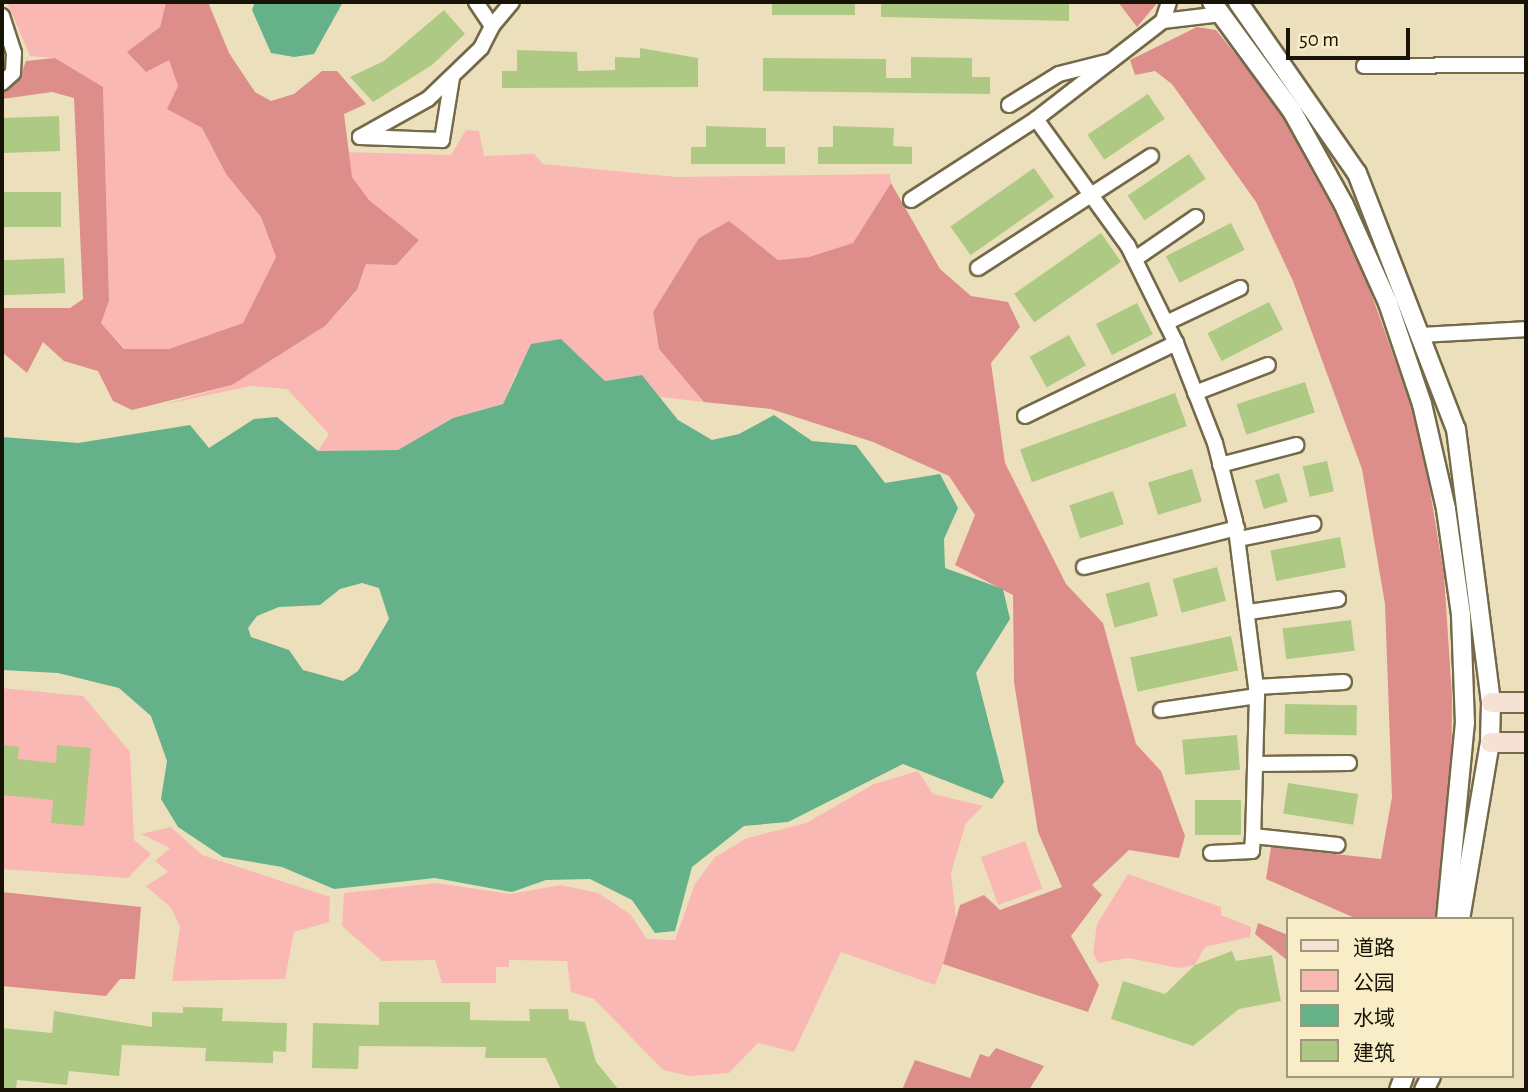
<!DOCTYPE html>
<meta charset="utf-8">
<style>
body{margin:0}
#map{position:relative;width:1528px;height:1092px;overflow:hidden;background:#ece0bc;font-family:"Alegreya Sans","Noto Sans SC",sans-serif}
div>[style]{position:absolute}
.green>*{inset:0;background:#fab8b4;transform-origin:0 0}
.forest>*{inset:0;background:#dd8e8a}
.water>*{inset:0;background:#65b189}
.building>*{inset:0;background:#aec983;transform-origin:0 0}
.roads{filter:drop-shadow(2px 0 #746948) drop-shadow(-2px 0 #746948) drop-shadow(0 2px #746948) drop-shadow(0 -2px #746948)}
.minor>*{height:14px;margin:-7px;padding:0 7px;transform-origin:7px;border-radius:7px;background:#fff}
.tertiary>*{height:18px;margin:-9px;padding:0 9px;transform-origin:9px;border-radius:9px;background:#fff}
.secondary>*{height:19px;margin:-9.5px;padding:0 9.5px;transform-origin:9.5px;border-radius:9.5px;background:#f6e2d4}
span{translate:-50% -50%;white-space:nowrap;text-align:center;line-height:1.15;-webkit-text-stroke:7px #f9edc8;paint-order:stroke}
.frame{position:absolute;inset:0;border:4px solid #181307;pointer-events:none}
.legend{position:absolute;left:1286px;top:917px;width:228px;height:161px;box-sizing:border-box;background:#f9edc8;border:2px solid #9f967b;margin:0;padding:9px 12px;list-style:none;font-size:21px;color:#181307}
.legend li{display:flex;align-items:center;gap:14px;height:35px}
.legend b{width:35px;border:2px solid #9f967b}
.scale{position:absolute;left:1286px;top:28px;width:124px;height:32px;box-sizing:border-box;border:4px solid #181307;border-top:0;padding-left:9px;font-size:21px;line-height:24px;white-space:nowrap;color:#181307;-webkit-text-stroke:5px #f9edc8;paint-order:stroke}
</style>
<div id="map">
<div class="green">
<i style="clip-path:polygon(7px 2px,166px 2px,160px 27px,178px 86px,168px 109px,202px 128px,226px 174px,261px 217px,276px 257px,243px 323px,169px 349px,125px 349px,101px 323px,109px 301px,103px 87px,55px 58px,30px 56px)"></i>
<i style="clip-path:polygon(466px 130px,479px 131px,484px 156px,534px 154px,543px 164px,677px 177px,890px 174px,891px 183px,853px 243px,809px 257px,778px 260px,729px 222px,699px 238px,653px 313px,659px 349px,704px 402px,660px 397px,642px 375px,605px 381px,561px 339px,516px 373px,503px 404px,453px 418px,398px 450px,318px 451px,329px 434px,287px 389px,251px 386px,162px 405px,232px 385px,296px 344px,325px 326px,357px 291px,366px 264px,419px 240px,369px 200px,352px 177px,345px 152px,451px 155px)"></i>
<i style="clip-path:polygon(2px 688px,83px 696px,130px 752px,134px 840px,151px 854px,128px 878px,2px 869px)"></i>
<i style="clip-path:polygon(918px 771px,933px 794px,983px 806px,966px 823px,951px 873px,957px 927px,935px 985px,841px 952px,794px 1052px,758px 1043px,729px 1073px,690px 1076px,663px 1070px,594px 999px,571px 992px,567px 961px,509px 960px,509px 967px,496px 967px,496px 983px,442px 983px,435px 960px,382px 961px,342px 926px,344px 893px,436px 883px,510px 894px,561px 885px,598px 893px,630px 914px,647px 939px,675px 940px,695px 884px,715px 857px,747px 838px,806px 823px,874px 784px)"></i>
<i style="clip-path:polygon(171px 827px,202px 855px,330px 897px,329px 922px,294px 932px,285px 979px,172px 981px,180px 927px,171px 908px,146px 886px,168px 872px,155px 861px,170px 848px,141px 834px)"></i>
<i style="left:1025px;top:841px;width:51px;height:47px;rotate:70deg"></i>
<i style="clip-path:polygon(1128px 874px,1221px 907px,1221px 915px,1251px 927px,1250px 937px,1205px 947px,1195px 965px,1179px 968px,1128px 958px,1098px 963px,1093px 953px,1097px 924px)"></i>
</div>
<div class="forest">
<i style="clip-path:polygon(166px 2px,208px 2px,229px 53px,255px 92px,271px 101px,294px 94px,322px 71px,337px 71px,366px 104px,344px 114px,352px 177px,369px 200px,419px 240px,396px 265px,366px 264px,357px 290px,325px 326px,232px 385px,132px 410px,113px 401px,98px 371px,64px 361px,43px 342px,27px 373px,2px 352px,2px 308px,70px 308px,83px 299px,74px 98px,52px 92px,2px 99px,2px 93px,19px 80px,26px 61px,55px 58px,103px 87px,109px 301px,101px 323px,124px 349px,169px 349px,243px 323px,276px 257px,261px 217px,226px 174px,202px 128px,167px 109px,178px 86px,169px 60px,146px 72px,127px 52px,160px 27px)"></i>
<i style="clip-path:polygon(1118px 2px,1158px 2px,1137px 27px)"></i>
<i style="clip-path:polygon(1197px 27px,1216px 30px,1275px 103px,1356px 251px,1420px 430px,1444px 575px,1452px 697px,1451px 813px,1437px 919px,1357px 919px,1266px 879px,1271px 847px,1381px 859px,1392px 797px,1385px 604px,1362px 469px,1293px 281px,1256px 202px,1172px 84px,1155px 71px,1135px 75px,1130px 60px)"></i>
<i style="clip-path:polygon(891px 183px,940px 269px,971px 296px,1008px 302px,1020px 327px,991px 363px,1005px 463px,1066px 584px,1103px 623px,1136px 744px,1161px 771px,1185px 836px,1179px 858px,1129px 850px,1092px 885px,1102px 895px,1071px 936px,1099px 985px,1088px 1012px,943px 964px,960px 905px,984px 895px,1000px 910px,1062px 887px,1038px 832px,1014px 682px,1013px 595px,955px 565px,975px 515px,949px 476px,873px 442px,771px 409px,704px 402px,659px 349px,653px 312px,699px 238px,729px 221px,778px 260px,809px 257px,853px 243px)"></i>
<i style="clip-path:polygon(2px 892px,141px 907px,135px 979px,120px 979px,106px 996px,2px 986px)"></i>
<i style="clip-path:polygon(1258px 923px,1288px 935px,1288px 961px,1255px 934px)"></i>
<i style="clip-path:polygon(996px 1048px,1044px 1066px,1029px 1090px,902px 1090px,915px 1060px,970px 1078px,980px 1054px,989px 1057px)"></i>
</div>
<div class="water">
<i style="clip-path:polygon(255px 2px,343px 2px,314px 54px,294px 57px,271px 53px,252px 10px)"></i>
<i style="clip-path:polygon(evenodd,561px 339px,605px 381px,642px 375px,678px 420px,712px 440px,739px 434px,774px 415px,812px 441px,856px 445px,885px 483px,940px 474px,958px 508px,944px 539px,945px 568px,1003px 589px,1010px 619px,976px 673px,1004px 782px,992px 799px,903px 764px,788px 822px,744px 826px,692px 867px,675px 931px,655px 933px,632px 900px,590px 879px,546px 880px,512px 892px,435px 878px,334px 889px,282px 867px,223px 857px,178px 827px,161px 799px,167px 761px,151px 716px,119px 688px,58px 673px,2px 670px,2px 437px,78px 443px,190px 425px,209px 448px,254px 419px,277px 417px,318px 451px,398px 450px,453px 418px,503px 404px,531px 344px,561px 339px,362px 583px,379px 588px,389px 619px,358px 671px,343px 681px,303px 670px,289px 650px,251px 637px,248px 628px,257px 616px,279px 607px,320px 605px,340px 589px,362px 583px)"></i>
</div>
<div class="building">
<i style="left:772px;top:2px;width:83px;height:13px"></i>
<i style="clip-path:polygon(881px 2px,1051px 2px,1069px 4px,1069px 21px,881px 17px)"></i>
<i style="clip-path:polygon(444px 10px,465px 34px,432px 65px,373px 102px,350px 77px,384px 61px)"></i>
<i style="clip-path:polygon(640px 48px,698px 58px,698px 87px,502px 88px,502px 71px,517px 71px,517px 50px,577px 52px,578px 71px,615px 70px,615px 57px,640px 58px)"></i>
<i style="clip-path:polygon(911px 57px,972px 58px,972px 77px,990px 77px,990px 94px,763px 91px,763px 58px,886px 59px,886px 78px,911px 78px)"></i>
<i style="left:1148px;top:94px;width:30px;height:73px;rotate:56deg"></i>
<i style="left:59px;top:116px;width:35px;height:57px;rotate:88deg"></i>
<i style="clip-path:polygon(706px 126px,766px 128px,766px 147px,785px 147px,785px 164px,691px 164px,691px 147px,706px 147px)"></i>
<i style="clip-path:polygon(833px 126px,894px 128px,893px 146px,912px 147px,912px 164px,818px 164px,818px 147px,833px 147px)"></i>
<i style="left:1189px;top:154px;width:30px;height:74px;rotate:56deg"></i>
<i style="left:1034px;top:168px;width:35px;height:102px;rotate:55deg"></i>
<i style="left:61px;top:192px;width:35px;height:59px;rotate:90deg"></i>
<i style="left:1231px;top:223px;width:30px;height:73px;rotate:63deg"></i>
<i style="left:1101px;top:233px;width:35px;height:106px;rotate:55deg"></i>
<i style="left:64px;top:258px;width:35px;height:62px;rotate:88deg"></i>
<i style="left:1269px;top:302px;width:31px;height:69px;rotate:63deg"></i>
<i style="left:1137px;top:303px;width:35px;height:46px;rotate:63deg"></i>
<i style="left:1069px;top:335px;width:35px;height:45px;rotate:61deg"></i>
<i style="left:1305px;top:382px;width:32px;height:72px;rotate:72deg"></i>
<i style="left:1175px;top:393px;width:35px;height:165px;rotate:70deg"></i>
<i style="left:1327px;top:461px;width:31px;height:25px;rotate:77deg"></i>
<i style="left:1192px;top:469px;width:34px;height:46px;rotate:73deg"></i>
<i style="left:1279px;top:473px;width:30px;height:25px;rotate:73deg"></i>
<i style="left:1113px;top:491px;width:35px;height:46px;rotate:72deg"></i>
<i style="left:1340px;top:537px;width:31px;height:71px;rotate:79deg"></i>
<i style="left:1217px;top:567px;width:35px;height:46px;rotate:75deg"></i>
<i style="left:1149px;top:582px;width:35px;height:45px;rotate:75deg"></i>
<i style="left:1351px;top:620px;width:31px;height:69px;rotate:83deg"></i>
<i style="left:1231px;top:636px;width:35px;height:103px;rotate:78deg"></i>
<i style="left:1285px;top:704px;width:72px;height:30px;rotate:1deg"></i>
<i style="left:1237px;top:735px;width:35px;height:55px;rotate:85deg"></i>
<i style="clip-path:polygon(2px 745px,19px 747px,18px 759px,56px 763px,57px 745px,91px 748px,84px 826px,51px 823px,53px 800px,2px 795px)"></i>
<i style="left:1288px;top:783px;width:71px;height:31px;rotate:9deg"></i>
<i style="left:1195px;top:800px;width:46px;height:35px"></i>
<i style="clip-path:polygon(1232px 951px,1236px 961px,1272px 955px,1281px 1001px,1239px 1009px,1193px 1046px,1111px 1019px,1123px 981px,1165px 994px,1195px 965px)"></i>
<i style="clip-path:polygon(379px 1002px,470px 1002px,470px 1020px,530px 1021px,529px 1009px,568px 1009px,569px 1020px,585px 1022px,596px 1062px,619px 1090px,561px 1090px,546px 1058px,485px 1058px,486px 1047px,359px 1046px,358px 1069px,312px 1068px,313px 1023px,379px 1025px)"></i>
<i style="clip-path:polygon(183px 1007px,223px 1008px,222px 1021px,287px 1023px,286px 1052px,273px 1051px,273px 1063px,205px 1061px,206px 1048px,122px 1045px,119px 1076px,69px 1071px,67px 1085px,17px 1080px,16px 1090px,2px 1090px,2px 1028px,52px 1033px,54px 1011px,152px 1027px,152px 1012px,183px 1013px)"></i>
</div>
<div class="roads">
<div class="minor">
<i style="left:1169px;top:2px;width:20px;rotate:108deg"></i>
<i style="left:1163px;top:21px;width:59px;rotate:-6.8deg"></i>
<i style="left:2px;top:16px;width:39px;rotate:72deg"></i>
<i style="left:14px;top:53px;width:20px;rotate:93deg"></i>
<i style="left:13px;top:73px;width:15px;rotate:138deg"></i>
<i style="left:492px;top:26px;width:31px;rotate:-50deg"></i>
<i style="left:1364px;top:66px;width:162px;rotate:-0.4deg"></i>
<i style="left:452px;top:78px;width:63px;rotate:99.2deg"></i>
<i style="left:442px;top:140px;width:82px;rotate:-177.9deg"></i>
<i style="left:360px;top:137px;width:78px;rotate:-29.2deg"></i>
<i style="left:428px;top:99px;width:74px;rotate:-43.9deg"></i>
<i style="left:481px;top:48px;width:25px;rotate:-63deg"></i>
<i style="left:492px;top:26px;width:29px;rotate:-124deg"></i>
<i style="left:1009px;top:105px;width:59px;rotate:-31.8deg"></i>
<i style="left:1059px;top:74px;width:53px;rotate:-14.3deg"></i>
<i style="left:1036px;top:119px;width:157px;rotate:54.1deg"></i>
<i style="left:1128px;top:246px;width:108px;rotate:63.7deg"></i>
<i style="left:1176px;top:343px;width:107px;rotate:68.7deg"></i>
<i style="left:1215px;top:443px;width:81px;rotate:75.6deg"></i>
<i style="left:1235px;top:521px;width:176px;rotate:82.8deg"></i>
<i style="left:1257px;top:696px;width:140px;rotate:91.6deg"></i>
<i style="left:1253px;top:836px;width:15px;rotate:94deg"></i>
<i style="left:1252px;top:851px;width:41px;rotate:177.2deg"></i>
<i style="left:911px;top:200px;width:149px;rotate:-32.9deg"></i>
<i style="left:1036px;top:119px;width:160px;rotate:-37.7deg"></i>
<i style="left:1135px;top:259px;width:74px;rotate:-34.5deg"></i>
<i style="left:978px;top:268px;width:206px;rotate:-32.9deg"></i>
<i style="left:1166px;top:323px;width:82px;rotate:-25.3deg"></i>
<i style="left:1419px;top:335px;width:107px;rotate:-3.2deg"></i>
<i style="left:1195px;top:393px;width:78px;rotate:-21deg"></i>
<i style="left:1025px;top:416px;width:168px;rotate:-25.8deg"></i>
<i style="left:1220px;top:465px;width:79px;rotate:-14.7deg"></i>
<i style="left:1239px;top:539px;width:76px;rotate:-11.5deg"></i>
<i style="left:1084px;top:567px;width:158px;rotate:-14.3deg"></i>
<i style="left:1249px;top:612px;width:90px;rotate:-8.3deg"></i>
<i style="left:1256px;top:687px;width:88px;rotate:-3.3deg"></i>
<i style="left:1161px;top:710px;width:97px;rotate:-8.3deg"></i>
<i style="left:1257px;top:764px;width:92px;rotate:-0.6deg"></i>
<i style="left:1253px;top:836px;width:85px;rotate:6deg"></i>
</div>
<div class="tertiary">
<i style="left:1212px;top:2px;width:135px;rotate:53.7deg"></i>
<i style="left:1292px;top:111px;width:107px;rotate:61deg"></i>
<i style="left:1344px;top:205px;width:107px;rotate:65.8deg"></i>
<i style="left:1388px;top:303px;width:107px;rotate:71.4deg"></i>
<i style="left:1422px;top:404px;width:108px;rotate:77.1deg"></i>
<i style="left:1446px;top:509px;width:107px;rotate:81.9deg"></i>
<i style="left:1461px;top:615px;width:107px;rotate:87.9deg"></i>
<i style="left:1465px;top:722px;width:198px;rotate:95.5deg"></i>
<i style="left:1238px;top:2px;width:208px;rotate:55.2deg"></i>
<i style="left:1357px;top:173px;width:274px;rotate:68.9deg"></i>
<i style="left:1456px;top:429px;width:275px;rotate:82.7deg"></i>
<i style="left:1491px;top:702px;width:40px;rotate:91.4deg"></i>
<i style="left:1490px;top:742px;width:180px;rotate:99.6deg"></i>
<i style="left:1399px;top:1090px;width:15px;rotate:-70deg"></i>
<i style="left:1424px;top:1090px;width:16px;rotate:-63deg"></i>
</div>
<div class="secondary">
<i style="left:1491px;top:702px;width:35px"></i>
<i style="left:1490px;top:742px;width:36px"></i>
</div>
</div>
<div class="frame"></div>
<ul class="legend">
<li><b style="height:9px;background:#f6e2d4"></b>道路</li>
<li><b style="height:19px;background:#fab8b4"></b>公园</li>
<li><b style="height:19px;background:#65b189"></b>水域</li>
<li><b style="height:19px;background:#aec983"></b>建筑</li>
</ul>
<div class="scale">50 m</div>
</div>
